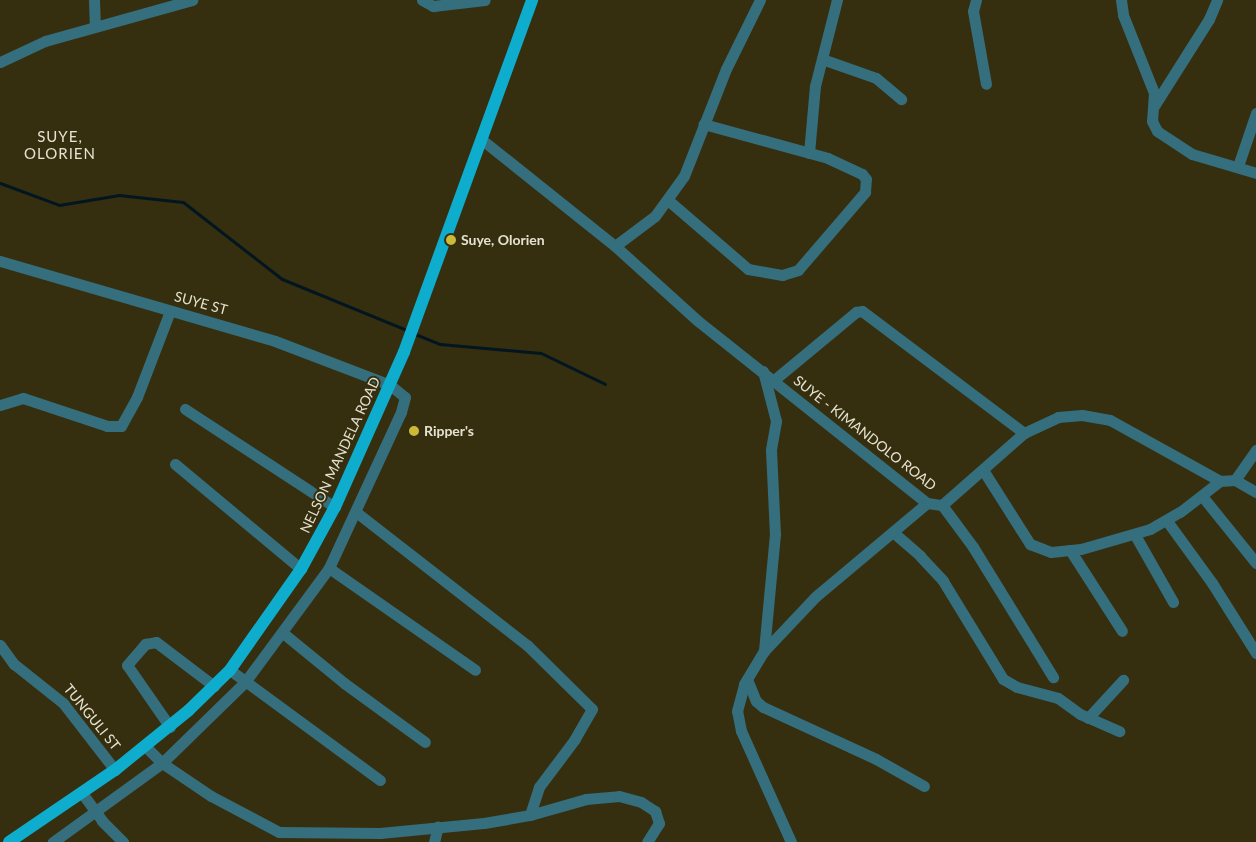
<!DOCTYPE html>
<style>
body{margin:0}
#map{position:relative;width:1256px;height:842px;overflow:hidden;background:#352f10;font-family:Lato,sans-serif}
div>[style]{position:absolute}
.stream>*{height:3px;margin:-1.5px;padding:0 1.5px;transform-origin:1.5px;border-radius:1.5px;background:#031620}
.minor>*{height:11px;margin:-5.5px;padding:0 5.5px;transform-origin:5.5px;border-radius:5.5px;background:#356f7e}
.major>*{height:12px;margin:-6px;padding:0 6px;transform-origin:6px;border-radius:6px;background:#0eadcd}
.dots>*{width:14px;height:14px;translate:-50% -50%;box-sizing:border-box;border:2px solid #352f10;border-radius:50%}
span{translate:-50% -50%;white-space:nowrap;text-align:center;line-height:1.15;-webkit-text-stroke:4px #352f10;paint-order:stroke}
.poi-label{font-size:14px;color:#e5e2d0;font-weight:700}
.left{translate:0 -50%;text-align:left}
.street-label{font-size:14px;color:#e5e2d0}
.neighbourhood-label{font-size:15px;color:#e5e2d0;letter-spacing:1px}
</style>
<div id="map">
<div class="stream">
<i style="left:0;top:183px;width:63px;rotate:20.4deg"></i>
<i style="left:59px;top:205px;width:61px;rotate:-9.5deg"></i>
<i style="left:119px;top:195px;width:64px;rotate:6.2deg"></i>
<i style="left:183px;top:202px;width:125px;rotate:37.9deg"></i>
<i style="left:282px;top:279px;width:137px;rotate:22.3deg"></i>
<i style="left:415px;top:334px;width:27px;rotate:22deg"></i>
<i style="left:440px;top:344px;width:101px;rotate:5.1deg"></i>
<i style="left:541px;top:353px;width:71px;rotate:25.8deg"></i>
</div>
<div class="minor">
<i style="left:94px;top:0;width:26px;rotate:88deg"></i>
<i style="left:422px;top:0;width:13px;rotate:29deg"></i>
<i style="left:433px;top:6px;width:52px;rotate:-6.6deg"></i>
<i style="left:976px;top:0;width:11px;rotate:105deg"></i>
<i style="left:973px;top:11px;width:74px;rotate:79.9deg"></i>
<i style="left:1121px;top:0;width:15px;rotate:82deg"></i>
<i style="left:1123px;top:15px;width:84px;rotate:68.3deg"></i>
<i style="left:1154px;top:93px;width:28px;rotate:94deg"></i>
<i style="left:1152px;top:121px;width:11px;rotate:63deg"></i>
<i style="left:1157px;top:131px;width:42px;rotate:33.3deg"></i>
<i style="left:1192px;top:154px;width:67px;rotate:16.5deg"></i>
<i style="left:822px;top:59px;width:57px;rotate:19.4deg"></i>
<i style="left:876px;top:78px;width:33px;rotate:40deg"></i>
<i style="left:0;top:62px;width:50px;rotate:-25deg"></i>
<i style="left:45px;top:41px;width:153px;rotate:-15.6deg"></i>
<i style="left:1154px;top:106px;width:103px;rotate:-57.7deg"></i>
<i style="left:1209px;top:19px;width:21px;rotate:-67deg"></i>
<i style="left:481px;top:139px;width:171px;rotate:38.6deg"></i>
<i style="left:615px;top:246px;width:112px;rotate:42.1deg"></i>
<i style="left:698px;top:321px;width:293px;rotate:38.5deg"></i>
<i style="left:927px;top:503px;width:15px;rotate:8deg"></i>
<i style="left:942px;top:505px;width:109px;rotate:-41.3deg"></i>
<i style="left:1024px;top:433px;width:38px;rotate:-25deg"></i>
<i style="left:1058px;top:417px;width:24px;rotate:-5deg"></i>
<i style="left:1082px;top:415px;width:28px;rotate:10deg"></i>
<i style="left:1110px;top:420px;width:126px;rotate:29deg"></i>
<i style="left:1220px;top:481px;width:15px;rotate:-4deg"></i>
<i style="left:1235px;top:480px;width:37px;rotate:-55deg"></i>
<i style="left:809px;top:153px;width:67px;rotate:-84.9deg"></i>
<i style="left:815px;top:86px;width:89px;rotate:-75.7deg"></i>
<i style="left:1238px;top:166px;width:56px;rotate:-71.2deg"></i>
<i style="left:669px;top:201px;width:104px;rotate:40.7deg"></i>
<i style="left:748px;top:269px;width:35px;rotate:10deg"></i>
<i style="left:782px;top:275px;width:17px;rotate:-17deg"></i>
<i style="left:798px;top:270px;width:103px;rotate:-49.3deg"></i>
<i style="left:865px;top:192px;width:13px;rotate:-86deg"></i>
<i style="left:866px;top:179px;width:6px;rotate:-129deg"></i>
<i style="left:862px;top:174px;width:38px;rotate:-155deg"></i>
<i style="left:828px;top:158px;width:129px;rotate:-164.7deg"></i>
<i style="left:615px;top:246px;width:50px;rotate:-36.9deg"></i>
<i style="left:655px;top:216px;width:49px;rotate:-54.1deg"></i>
<i style="left:684px;top:176px;width:115px;rotate:-68.6deg"></i>
<i style="left:726px;top:69px;width:77px;rotate:-63.8deg"></i>
<i style="left:0;top:261px;width:286px;rotate:16.2deg"></i>
<i style="left:275px;top:341px;width:123px;rotate:20.9deg"></i>
<i style="left:390px;top:385px;width:19px;rotate:39deg"></i>
<i style="left:405px;top:397px;width:16px;rotate:105deg"></i>
<i style="left:401px;top:412px;width:172px;rotate:114.8deg"></i>
<i style="left:329px;top:568px;width:142px;rotate:126.4deg"></i>
<i style="left:245px;top:682px;width:116px;rotate:135.7deg"></i>
<i style="left:162px;top:763px;width:135px;rotate:144.1deg"></i>
<i style="left:763px;top:371px;width:52px;rotate:75.4deg"></i>
<i style="left:776px;top:421px;width:29px;rotate:100deg"></i>
<i style="left:771px;top:450px;width:84px;rotate:87.3deg"></i>
<i style="left:775px;top:534px;width:118px;rotate:95.4deg"></i>
<i style="left:774px;top:380px;width:107px;rotate:-39.7deg"></i>
<i style="left:856px;top:312px;width:6px;rotate:-9deg"></i>
<i style="left:862px;top:311px;width:203px;rotate:37deg"></i>
<i style="left:0;top:405px;width:24px;rotate:-17deg"></i>
<i style="left:23px;top:398px;width:89px;rotate:18.4deg"></i>
<i style="left:107px;top:426px;width:14px"></i>
<i style="left:121px;top:426px;width:33px;rotate:-61deg"></i>
<i style="left:137px;top:397px;width:92px;rotate:-69deg"></i>
<i style="left:185px;top:409px;width:179px;rotate:33.2deg"></i>
<i style="left:175px;top:464px;width:164px;rotate:39.8deg"></i>
<i style="left:983px;top:470px;width:88px;rotate:57.6deg"></i>
<i style="left:1030px;top:544px;width:22px;rotate:21deg"></i>
<i style="left:1051px;top:552px;width:30px;rotate:-6deg"></i>
<i style="left:1081px;top:549px;width:72px;rotate:-16.2deg"></i>
<i style="left:1150px;top:529px;width:34px;rotate:-30deg"></i>
<i style="left:1180px;top:512px;width:51px;rotate:-37.8deg"></i>
<i style="left:1235px;top:480px;width:24px;rotate:30deg"></i>
<i style="left:1202px;top:496px;width:86px;rotate:51.1deg"></i>
<i style="left:942px;top:505px;width:52px;rotate:53.6deg"></i>
<i style="left:973px;top:547px;width:153px;rotate:58.4deg"></i>
<i style="left:356px;top:512px;width:217px;rotate:37.9deg"></i>
<i style="left:527px;top:645px;width:91px;rotate:44.6deg"></i>
<i style="left:592px;top:709px;width:34px;rotate:120deg"></i>
<i style="left:575px;top:739px;width:60px;rotate:126.9deg"></i>
<i style="left:539px;top:787px;width:29px;rotate:108deg"></i>
<i style="left:1167px;top:521px;width:77px;rotate:54deg"></i>
<i style="left:1212px;top:583px;width:83px;rotate:57.8deg"></i>
<i style="left:894px;top:533px;width:35px;rotate:41deg"></i>
<i style="left:920px;top:556px;width:34px;rotate:47deg"></i>
<i style="left:943px;top:581px;width:115px;rotate:58.5deg"></i>
<i style="left:1003px;top:679px;width:16px;rotate:30deg"></i>
<i style="left:1017px;top:687px;width:42px;rotate:15deg"></i>
<i style="left:1058px;top:698px;width:27px;rotate:36deg"></i>
<i style="left:1080px;top:714px;width:43px;rotate:23.6deg"></i>
<i style="left:1135px;top:535px;width:77px;rotate:60.4deg"></i>
<i style="left:1070px;top:550px;width:96px;rotate:57.3deg"></i>
<i style="left:329px;top:568px;width:178px;rotate:34.9deg"></i>
<i style="left:283px;top:633px;width:79px;rotate:39.3deg"></i>
<i style="left:344px;top:683px;width:100px;rotate:36.1deg"></i>
<i style="left:0;top:645px;width:24px;rotate:54deg"></i>
<i style="left:14px;top:664px;width:63px;rotate:38.5deg"></i>
<i style="left:63px;top:703px;width:85px;rotate:52.2deg"></i>
<i style="left:230px;top:670px;width:186px;rotate:36.3deg"></i>
<i style="left:747px;top:679px;width:24px;rotate:68deg"></i>
<i style="left:756px;top:701px;width:9px;rotate:41deg"></i>
<i style="left:763px;top:707px;width:124px;rotate:24.7deg"></i>
<i style="left:876px;top:759px;width:55px;rotate:29.4deg"></i>
<i style="left:1088px;top:718px;width:52px;rotate:-47.4deg"></i>
<i style="left:170px;top:727px;width:75px;rotate:-124.7deg"></i>
<i style="left:127px;top:665px;width:28px;rotate:-49deg"></i>
<i style="left:145px;top:644px;width:11px;rotate:-10deg"></i>
<i style="left:156px;top:642px;width:73px;rotate:37.2deg"></i>
<i style="left:146px;top:747px;width:23px;rotate:45deg"></i>
<i style="left:162px;top:763px;width:59px;rotate:34deg"></i>
<i style="left:211px;top:796px;width:77px;rotate:27.9deg"></i>
<i style="left:279px;top:832px;width:101px;rotate:0.6deg"></i>
<i style="left:380px;top:833px;width:104px;rotate:-5.5deg"></i>
<i style="left:484px;top:823px;width:47px;rotate:-9.9deg"></i>
<i style="left:530px;top:815px;width:58px;rotate:-15.9deg"></i>
<i style="left:586px;top:799px;width:33px;rotate:-5deg"></i>
<i style="left:619px;top:796px;width:23px;rotate:15deg"></i>
<i style="left:641px;top:802px;width:17px;rotate:33deg"></i>
<i style="left:655px;top:811px;width:13px;rotate:72deg"></i>
<i style="left:659px;top:823px;width:22px;rotate:122deg"></i>
<i style="left:82px;top:793px;width:34px;rotate:54deg"></i>
<i style="left:102px;top:821px;width:30px;rotate:45deg"></i>
<i style="left:434px;top:842px;width:16px;rotate:-76deg"></i>
<i style="left:791px;top:842px;width:122px;rotate:-114.2deg"></i>
<i style="left:741px;top:731px;width:20px;rotate:-101deg"></i>
<i style="left:737px;top:711px;width:28px;rotate:-75deg"></i>
<i style="left:744px;top:684px;width:39px;rotate:-59deg"></i>
<i style="left:764px;top:651px;width:74px;rotate:-46.6deg"></i>
<i style="left:815px;top:597px;width:146px;rotate:-40deg"></i>
</div>
<div class="major">
<i style="left:9px;top:842px;width:128px;rotate:-34.2deg"></i>
<i style="left:115px;top:770px;width:95px;rotate:-39deg"></i>
<i style="left:189px;top:710px;width:57px;rotate:-44.3deg"></i>
<i style="left:230px;top:670px;width:123px;rotate:-54.9deg"></i>
<i style="left:301px;top:569px;width:71px;rotate:-61.3deg"></i>
<i style="left:335px;top:507px;width:170px;rotate:-66deg"></i>
<i style="left:404px;top:352px;width:375px;rotate:-70deg"></i>
</div>
<div class="dots">
<i style="left:451px;top:240px;background:#ccb938"></i>
<i style="left:414px;top:431px;background:#ccb938"></i>
</div>
<div class="poi-label">
<span class="left" style="left:461px;top:240px">Suye, Olorien</span>
<span class="left" style="left:424px;top:431px">Ripper's</span>
</div>
<div class="street-label">
<span style="left:201px;top:303px;rotate:15deg">SUYE ST</span>
<span style="left:865px;top:433px;rotate:38deg">SUYE - KIMANDOLO ROAD</span>
<span style="left:340px;top:455px;rotate:-65deg">NELSON MANDELA ROAD</span>
<span style="left:92px;top:717px;rotate:51deg">TUNGULI ST</span>
</div>
<div class="neighbourhood-label">
<span style="left:60px;top:145px">SUYE,<br>OLORIEN</span>
</div>
</div>
